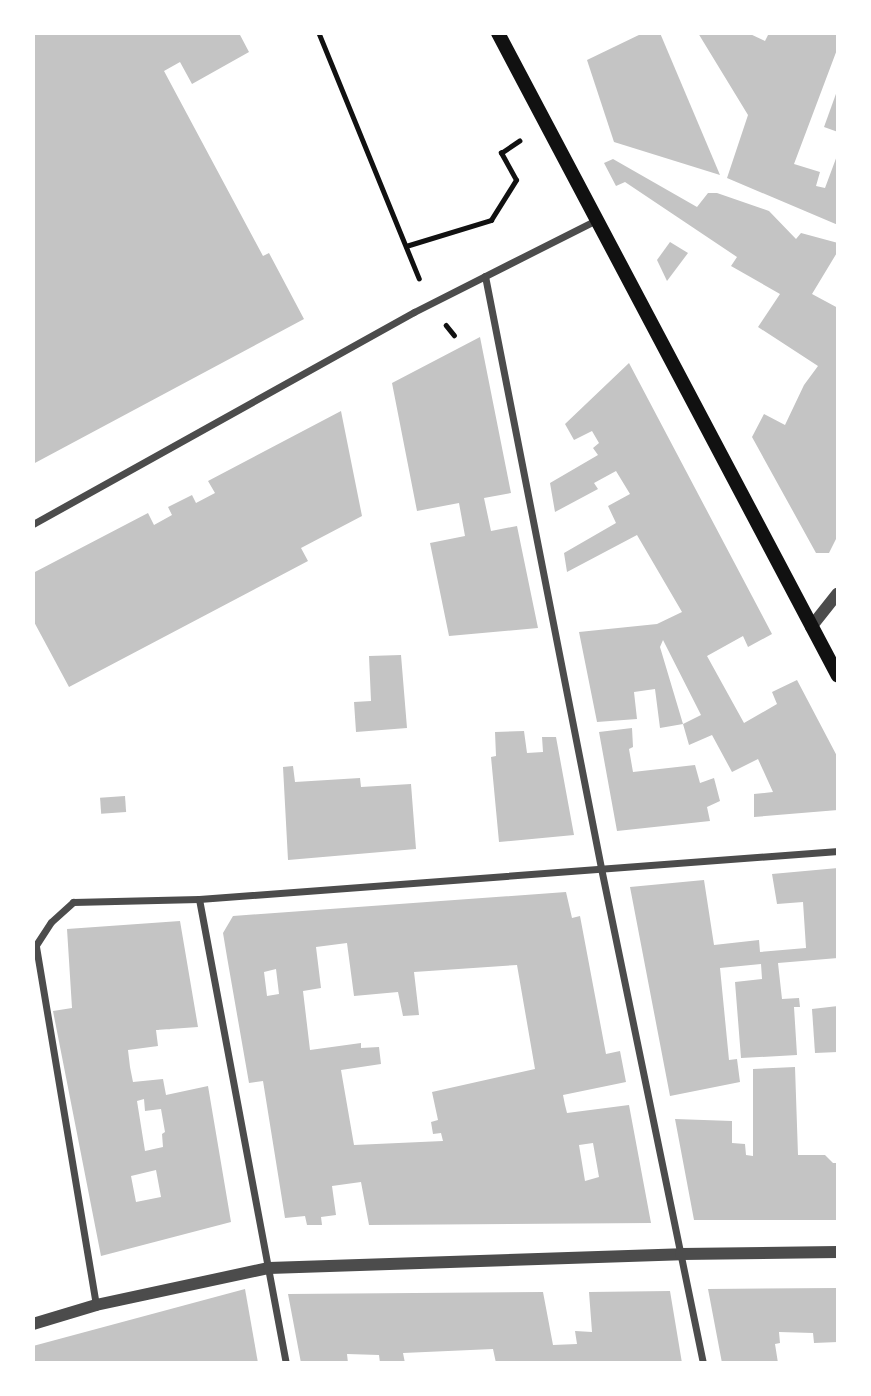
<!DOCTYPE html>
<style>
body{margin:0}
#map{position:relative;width:871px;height:1396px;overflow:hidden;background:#fff;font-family:"Asap Condensed",sans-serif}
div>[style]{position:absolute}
.building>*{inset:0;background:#c4c4c4;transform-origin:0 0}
.path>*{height:4.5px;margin:-2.25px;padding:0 2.25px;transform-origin:2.25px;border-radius:2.25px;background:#111}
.minor>*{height:7px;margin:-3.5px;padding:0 3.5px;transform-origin:3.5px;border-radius:3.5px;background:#4c4c4c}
.tertiary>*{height:12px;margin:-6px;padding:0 6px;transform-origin:6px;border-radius:6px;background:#4c4c4c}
.secondary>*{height:14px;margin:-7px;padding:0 7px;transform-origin:7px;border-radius:7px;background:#111}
span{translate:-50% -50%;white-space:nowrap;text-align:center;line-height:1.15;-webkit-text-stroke:5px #fff;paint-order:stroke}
.frame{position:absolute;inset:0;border:35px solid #fff;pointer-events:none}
</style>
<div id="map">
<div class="building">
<i style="clip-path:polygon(33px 33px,239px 33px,249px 52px,192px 84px,180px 62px,164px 71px,263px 256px,269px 253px,304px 319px,33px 464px)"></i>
<i style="clip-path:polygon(643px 33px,660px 33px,720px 175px,614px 142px,587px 60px)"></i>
<i style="clip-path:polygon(698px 33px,748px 33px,765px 41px,769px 33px,838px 33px,838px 47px,794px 164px,820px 172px,816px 186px,825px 188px,838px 153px,838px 225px,727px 178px,748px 115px)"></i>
<i style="clip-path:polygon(837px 91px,838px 91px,838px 132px,824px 127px)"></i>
<i style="clip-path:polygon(613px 159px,697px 207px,708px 193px,717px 193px,769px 211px,796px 239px,801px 233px,838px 243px,838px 251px,812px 294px,838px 308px,838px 535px,829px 553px,816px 553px,752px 437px,764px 414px,785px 425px,804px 385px,818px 366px,758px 327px,780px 294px,731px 266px,737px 257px,625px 182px,616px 186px,604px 163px)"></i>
<i style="clip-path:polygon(670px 242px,688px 253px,667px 281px,657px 260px)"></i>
<i style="clip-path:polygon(480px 337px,511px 493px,484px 498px,491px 531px,517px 526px,538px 628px,449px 636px,430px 543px,465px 536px,459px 503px,417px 511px,392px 383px)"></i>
<i style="clip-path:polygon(evenodd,629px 363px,772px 634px,748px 647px,743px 636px,707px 656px,744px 723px,777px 704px,772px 692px,797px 680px,838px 758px,838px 810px,754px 817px,754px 794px,773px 792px,758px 759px,732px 772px,712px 735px,689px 745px,683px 724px,660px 728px,655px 689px,634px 692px,637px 719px,597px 722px,579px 632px,657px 624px,682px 612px,637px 535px,567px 572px,564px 553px,616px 523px,608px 506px,630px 494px,616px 471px,594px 483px,598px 489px,555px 512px,550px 483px,598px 455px,593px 448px,599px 443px,592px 431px,574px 440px,565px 424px,629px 363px,663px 640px,701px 715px,683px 724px,660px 647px,663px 640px)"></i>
<i style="clip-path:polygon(341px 411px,362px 516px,301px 548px,308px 561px,69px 687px,33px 620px,33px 573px,148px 513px,154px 525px,172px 515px,168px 507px,192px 495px,196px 503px,215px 493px,208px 481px)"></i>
<i style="clip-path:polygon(401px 655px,407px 728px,356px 732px,354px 702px,371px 701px,369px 656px)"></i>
<i style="clip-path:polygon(632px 728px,633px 747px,629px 749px,633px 772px,695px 765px,700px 783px,714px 778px,720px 801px,707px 807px,710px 821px,617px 831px,599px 732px)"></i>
<i style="clip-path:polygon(524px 731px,527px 753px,543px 752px,542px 737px,556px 737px,574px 835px,499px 842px,491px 757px,496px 756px,495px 732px)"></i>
<i style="clip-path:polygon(293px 766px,295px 782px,360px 778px,361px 787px,411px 784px,416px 849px,288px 860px,283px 767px)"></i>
<i style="left:125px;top:796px;width:16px;height:25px;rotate:86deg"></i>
<i style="clip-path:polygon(838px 868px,838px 958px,778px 963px,782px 999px,799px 998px,800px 1007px,794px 1007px,797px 1055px,741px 1058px,735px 982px,762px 979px,761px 964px,720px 968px,729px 1060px,737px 1059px,740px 1082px,670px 1096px,630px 887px,704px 880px,714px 945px,759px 940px,760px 952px,806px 948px,803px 902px,777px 904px,772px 874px)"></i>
<i style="clip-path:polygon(evenodd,566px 892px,572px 918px,580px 916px,606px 1054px,620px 1051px,626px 1082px,563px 1095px,565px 1105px,567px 1113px,629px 1105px,651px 1223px,369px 1225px,361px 1182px,332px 1186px,336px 1215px,321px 1217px,322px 1225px,307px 1225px,305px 1216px,285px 1218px,263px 1081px,249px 1083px,227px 957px,223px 933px,233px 916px,566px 892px,347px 943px,354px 996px,398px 992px,403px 1016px,419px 1015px,414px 972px,517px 965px,535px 1069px,432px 1092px,438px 1120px,431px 1122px,433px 1134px,441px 1133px,443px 1141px,354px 1145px,341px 1070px,381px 1064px,379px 1047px,361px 1048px,361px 1043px,310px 1050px,303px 991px,321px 988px,316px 947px,347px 943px,566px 892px,276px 969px,279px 994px,267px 996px,264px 972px,276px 969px,566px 892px,593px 1143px,599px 1177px,585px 1181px,579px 1145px,593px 1143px)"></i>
<i style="clip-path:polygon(evenodd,180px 921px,198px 1027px,156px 1030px,158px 1046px,128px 1050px,130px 1067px,133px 1082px,163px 1079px,166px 1095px,208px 1086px,231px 1222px,101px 1256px,53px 1011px,72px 1008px,67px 929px,180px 921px,144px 1099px,145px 1111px,161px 1109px,165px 1132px,162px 1134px,163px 1147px,145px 1151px,137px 1101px,144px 1099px,180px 921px,156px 1170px,161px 1197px,136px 1202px,131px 1176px,156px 1170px)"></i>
<i style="clip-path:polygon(838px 1006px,838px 1052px,815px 1053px,812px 1009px)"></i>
<i style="clip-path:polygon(795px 1067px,798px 1155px,825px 1155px,833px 1163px,838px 1163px,838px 1220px,694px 1220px,675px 1119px,732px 1121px,732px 1143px,745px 1144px,746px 1155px,753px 1156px,753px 1069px)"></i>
<i style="clip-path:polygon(838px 1288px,838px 1342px,814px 1343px,813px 1333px,779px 1332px,780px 1343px,775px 1344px,778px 1363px,722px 1363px,708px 1289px)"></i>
<i style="clip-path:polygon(245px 1289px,258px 1363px,33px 1363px,33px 1346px)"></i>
<i style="clip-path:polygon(670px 1291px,682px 1363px,496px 1363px,493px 1349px,403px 1353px,405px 1363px,380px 1363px,379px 1355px,347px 1354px,348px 1363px,301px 1363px,288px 1294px,543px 1292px,553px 1345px,577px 1344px,575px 1331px,592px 1332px,589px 1292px)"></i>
</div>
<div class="path">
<i style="left:319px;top:33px;width:265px;rotate:67.8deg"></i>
<i style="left:406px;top:246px;width:89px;rotate:-17deg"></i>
<i style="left:491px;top:220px;width:47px;rotate:-58deg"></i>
<i style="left:516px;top:180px;width:31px;rotate:-119deg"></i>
<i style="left:501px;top:153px;width:22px;rotate:-34deg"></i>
<i style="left:446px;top:325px;width:13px;rotate:51deg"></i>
</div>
<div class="minor">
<i style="left:485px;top:276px;width:603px;rotate:78.91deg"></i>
<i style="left:601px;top:868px;width:505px;rotate:78.36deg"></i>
<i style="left:33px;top:524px;width:436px;rotate:-29.1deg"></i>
<i style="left:414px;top:312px;width:204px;rotate:-26.8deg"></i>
<i style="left:199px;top:899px;width:472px;rotate:79.4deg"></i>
<i style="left:96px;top:1305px;width:365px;rotate:-99.5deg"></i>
<i style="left:36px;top:945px;width:27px;rotate:-57deg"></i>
<i style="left:51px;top:922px;width:30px;rotate:-42deg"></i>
<i style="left:73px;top:902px;width:126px;rotate:-1.4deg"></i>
<i style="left:199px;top:899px;width:641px;rotate:-4.3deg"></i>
</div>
<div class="tertiary">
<i style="left:811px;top:627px;width:43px;rotate:-51.5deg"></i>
<i style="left:33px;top:1324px;width:66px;rotate:-16.8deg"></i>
<i style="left:96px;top:1305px;width:177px;rotate:-12.1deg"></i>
<i style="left:269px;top:1268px;width:412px;rotate:-1.9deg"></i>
<i style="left:681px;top:1254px;width:157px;rotate:-0.7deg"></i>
</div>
<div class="secondary">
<i style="left:498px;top:33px;width:727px;rotate:62.13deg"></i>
</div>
<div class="frame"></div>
</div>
